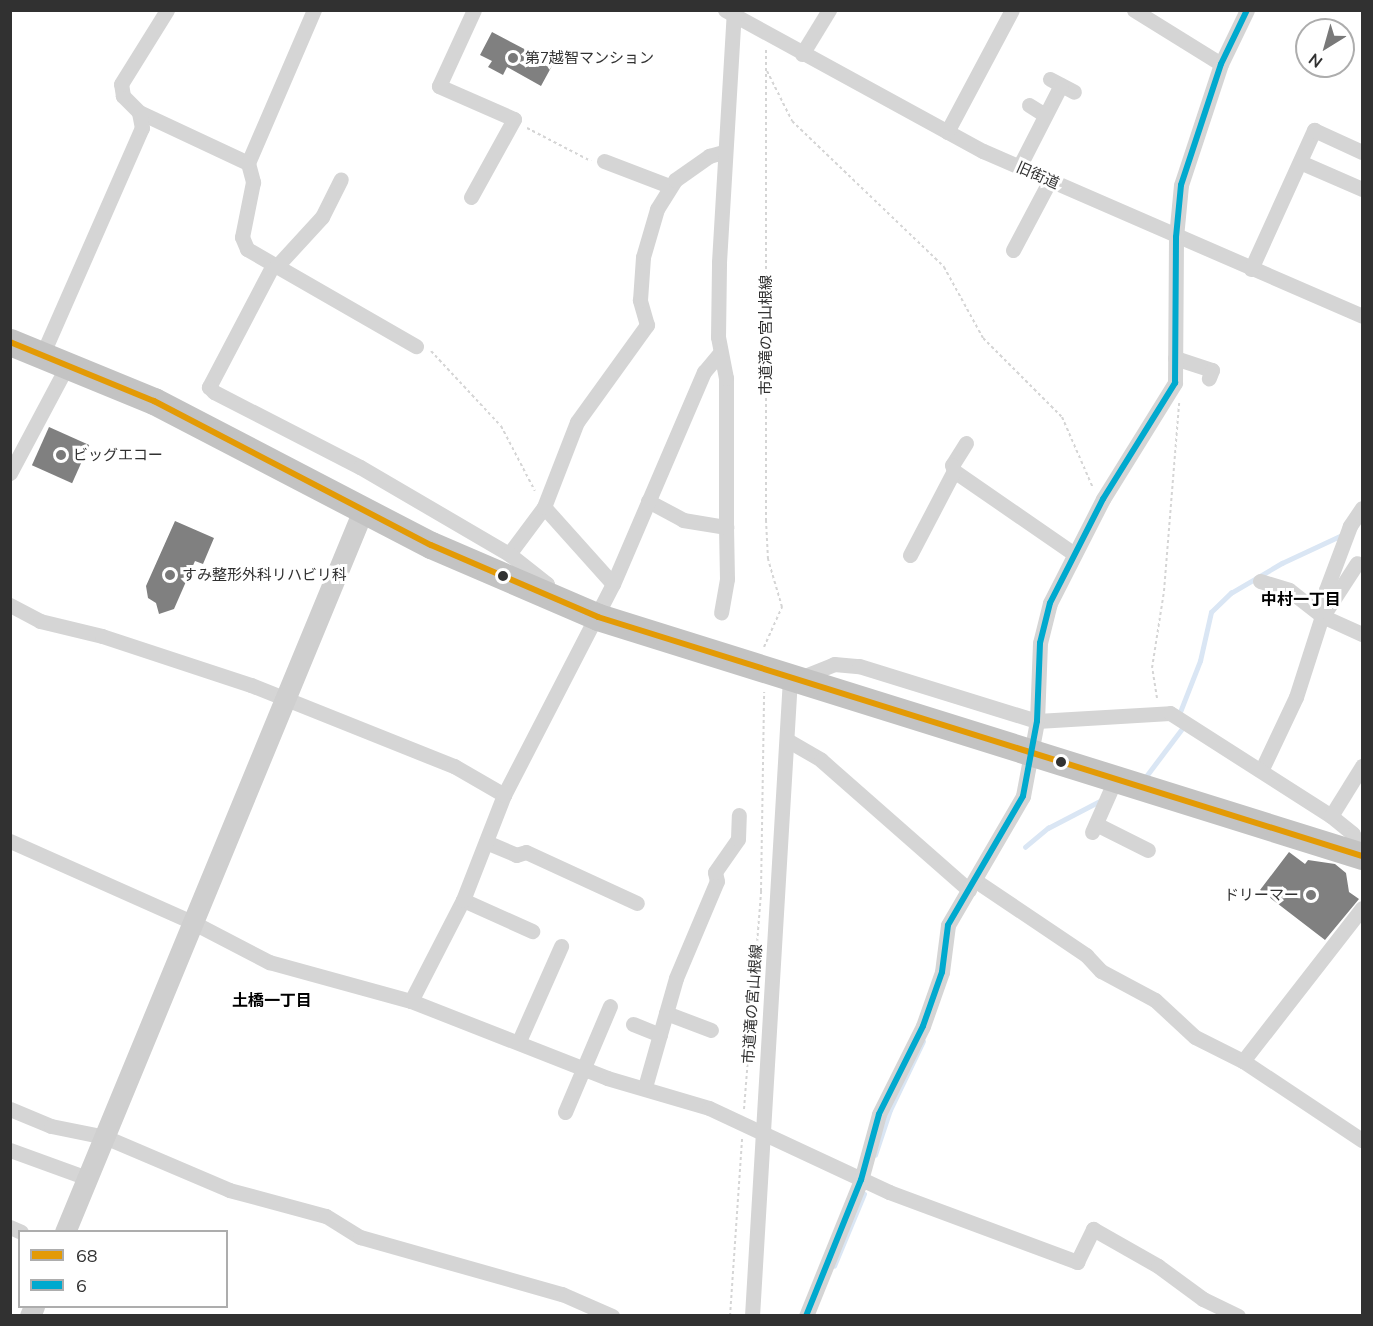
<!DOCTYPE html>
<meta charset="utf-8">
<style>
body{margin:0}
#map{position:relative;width:1373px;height:1326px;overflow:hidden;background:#fff;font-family:Mulish,"Noto Sans JP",sans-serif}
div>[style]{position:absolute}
.stream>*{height:4.5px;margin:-2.25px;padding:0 2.25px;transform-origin:2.25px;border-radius:2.25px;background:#dae6f4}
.building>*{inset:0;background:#808080;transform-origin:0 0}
.path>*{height:2px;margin-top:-1px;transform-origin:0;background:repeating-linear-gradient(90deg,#d5d5d5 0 3px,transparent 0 6px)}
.street>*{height:15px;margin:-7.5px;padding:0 7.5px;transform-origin:7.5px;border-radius:7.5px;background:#d5d5d5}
.secondary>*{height:21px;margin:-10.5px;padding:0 10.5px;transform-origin:10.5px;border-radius:10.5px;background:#cfcfcf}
.highway>*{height:27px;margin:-13.5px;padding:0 13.5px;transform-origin:13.5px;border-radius:13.5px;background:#c3c3c3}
.bus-1>*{height:6px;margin:-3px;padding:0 3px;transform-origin:3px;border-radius:3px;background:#e39a05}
.bus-2>*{height:6px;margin:-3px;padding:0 3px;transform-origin:3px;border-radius:3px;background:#00a9ce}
.dots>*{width:16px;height:16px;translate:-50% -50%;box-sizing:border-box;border:3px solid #fff;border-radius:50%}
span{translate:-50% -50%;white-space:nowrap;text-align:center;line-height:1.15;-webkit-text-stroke:6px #fff;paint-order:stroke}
.poi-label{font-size:15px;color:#313131}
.left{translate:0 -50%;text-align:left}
.right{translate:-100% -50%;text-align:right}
.street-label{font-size:15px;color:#313131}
.neighbourhood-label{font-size:16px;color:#000;font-weight:700}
.frame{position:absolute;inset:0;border:12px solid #313131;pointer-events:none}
.legend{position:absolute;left:18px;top:1230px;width:210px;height:78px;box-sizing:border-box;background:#fff;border:2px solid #adadad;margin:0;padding:8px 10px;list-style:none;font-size:18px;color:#313131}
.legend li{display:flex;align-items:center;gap:12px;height:30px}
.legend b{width:30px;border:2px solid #adadad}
.north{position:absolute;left:1295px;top:18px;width:60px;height:60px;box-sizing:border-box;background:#fff;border:2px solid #adadad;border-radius:50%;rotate:217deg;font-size:16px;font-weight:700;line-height:24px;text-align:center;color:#313131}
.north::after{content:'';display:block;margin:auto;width:21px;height:27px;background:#797979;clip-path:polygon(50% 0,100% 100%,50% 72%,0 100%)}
</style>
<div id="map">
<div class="stream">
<i style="left:1180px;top:712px;width:55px;rotate:-68.6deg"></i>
<i style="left:1200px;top:661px;width:50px;rotate:-77.3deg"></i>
<i style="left:1211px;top:612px;width:28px;rotate:-44deg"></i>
<i style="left:1231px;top:593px;width:59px;rotate:-30.5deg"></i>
<i style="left:1282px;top:563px;width:64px;rotate:-25deg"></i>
<i style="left:1147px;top:775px;width:56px;rotate:-52.9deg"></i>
<i style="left:1025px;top:847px;width:30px;rotate:-40deg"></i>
<i style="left:1048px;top:828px;width:59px;rotate:-27.4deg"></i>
<i style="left:875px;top:1155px;width:47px;rotate:-71.6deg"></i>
<i style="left:890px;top:1110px;width:76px;rotate:-64.4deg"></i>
<i style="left:834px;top:1266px;width:78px;rotate:-67.4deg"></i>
</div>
<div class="building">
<i style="clip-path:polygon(492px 32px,553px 64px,541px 86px,507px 67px,503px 75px,488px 67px,492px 61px,480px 55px)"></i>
<i style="left:49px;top:427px;width:44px;height:42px;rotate:24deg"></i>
<i style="clip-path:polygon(175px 521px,214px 538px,203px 564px,195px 561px,174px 609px,159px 614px,156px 603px,148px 598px,146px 586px)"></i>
<i style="clip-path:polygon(1289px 852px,1305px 864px,1308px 860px,1335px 864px,1346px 873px,1349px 892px,1359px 899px,1325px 940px,1260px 890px)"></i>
</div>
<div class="path">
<i style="left:767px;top:71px;width:56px;rotate:63.4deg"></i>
<i style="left:792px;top:121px;width:211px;rotate:43.8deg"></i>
<i style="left:944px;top:267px;width:81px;rotate:61.2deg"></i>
<i style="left:983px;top:338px;width:112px;rotate:45deg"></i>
<i style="left:1062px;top:417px;width:77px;rotate:66.4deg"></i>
<i style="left:527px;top:128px;width:72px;rotate:27.3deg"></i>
<i style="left:431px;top:351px;width:103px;rotate:47deg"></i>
<i style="left:501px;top:426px;width:73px;rotate:62.4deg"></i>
<i style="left:764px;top:647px;width:44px;rotate:-65.8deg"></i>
<i style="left:782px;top:607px;width:50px;rotate:-106.3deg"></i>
<i style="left:768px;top:559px;width:38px;rotate:-93deg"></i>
<i style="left:766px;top:521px;width:472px;rotate:-90deg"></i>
<i style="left:1157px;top:698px;width:30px;rotate:-99deg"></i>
<i style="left:1152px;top:668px;width:78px;rotate:-81.1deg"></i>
<i style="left:1164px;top:591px;width:189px;rotate:-85.4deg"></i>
<i style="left:744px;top:1109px;width:219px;rotate:-85.5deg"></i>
<i style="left:761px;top:891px;width:199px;rotate:-89.1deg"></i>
<i style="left:730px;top:1316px;width:178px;rotate:-86.1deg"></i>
</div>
<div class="street">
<i style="left:725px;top:10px;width:294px;rotate:28.7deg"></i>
<i style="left:983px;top:151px;width:413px;rotate:23.5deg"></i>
<i style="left:1134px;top:10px;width:102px;rotate:31.8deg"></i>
<i style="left:802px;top:54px;width:52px;rotate:-58.5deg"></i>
<i style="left:1050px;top:79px;width:27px;rotate:28deg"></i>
<i style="left:1029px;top:105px;width:19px;rotate:32deg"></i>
<i style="left:139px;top:112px;width:120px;rotate:25.1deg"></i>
<i style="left:248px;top:163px;width:20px;rotate:75deg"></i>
<i style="left:253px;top:182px;width:56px;rotate:101.3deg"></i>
<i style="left:242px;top:237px;width:13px;rotate:67deg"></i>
<i style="left:247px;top:249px;width:195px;rotate:29.9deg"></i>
<i style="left:947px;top:132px;width:138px;rotate:-62deg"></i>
<i style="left:604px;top:161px;width:70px;rotate:21deg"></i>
<i style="left:1300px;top:162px;width:68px;rotate:23.5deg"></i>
<i style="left:248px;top:163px;width:167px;rotate:-66.7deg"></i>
<i style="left:1019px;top:167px;width:92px;rotate:-62.9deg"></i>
<i style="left:471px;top:197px;width:89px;rotate:-61.1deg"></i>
<i style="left:514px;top:119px;width:82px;rotate:-156.3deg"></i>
<i style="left:439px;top:86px;width:84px;rotate:-65.3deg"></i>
<i style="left:1013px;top:250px;width:79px;rotate:-62.1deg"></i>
<i style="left:273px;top:265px;width:138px;rotate:117.7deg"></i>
<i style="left:209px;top:387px;width:7px;rotate:45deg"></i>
<i style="left:214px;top:392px;width:164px;rotate:27.2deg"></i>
<i style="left:360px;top:467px;width:173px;rotate:30.3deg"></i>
<i style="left:509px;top:554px;width:59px;rotate:-53.3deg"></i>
<i style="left:544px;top:507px;width:103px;rotate:48.1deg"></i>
<i style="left:276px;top:267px;width:68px;rotate:-47.4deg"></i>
<i style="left:322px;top:217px;width:42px;rotate:-63.4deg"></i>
<i style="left:1251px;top:269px;width:153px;rotate:-65.6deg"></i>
<i style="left:1314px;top:130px;width:53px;rotate:24.6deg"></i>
<i style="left:43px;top:353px;width:246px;rotate:-66.3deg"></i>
<i style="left:142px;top:128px;width:16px;rotate:-101deg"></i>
<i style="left:139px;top:112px;width:23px;rotate:-135deg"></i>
<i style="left:123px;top:96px;width:12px;rotate:-99deg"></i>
<i style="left:121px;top:84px;width:87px;rotate:-58.1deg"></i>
<i style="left:1175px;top:358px;width:39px;rotate:18deg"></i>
<i style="left:1212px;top:370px;width:9px;rotate:111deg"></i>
<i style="left:966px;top:443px;width:26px;rotate:122deg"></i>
<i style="left:952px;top:465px;width:6px;rotate:72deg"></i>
<i style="left:954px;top:471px;width:145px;rotate:34.6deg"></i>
<i style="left:10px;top:473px;width:123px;rotate:-62deg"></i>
<i style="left:648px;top:501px;width:40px;rotate:28deg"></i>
<i style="left:683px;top:520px;width:44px;rotate:9.2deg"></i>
<i style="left:726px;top:527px;width:52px;rotate:88.9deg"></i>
<i style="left:727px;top:579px;width:34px;rotate:100deg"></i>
<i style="left:544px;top:507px;width:91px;rotate:-68.8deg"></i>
<i style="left:577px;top:422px;width:120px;rotate:-54.2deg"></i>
<i style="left:647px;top:325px;width:26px;rotate:-106deg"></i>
<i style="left:640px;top:300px;width:43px;rotate:-86deg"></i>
<i style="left:643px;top:257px;width:50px;rotate:-73.7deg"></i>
<i style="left:657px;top:209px;width:34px;rotate:-58deg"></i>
<i style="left:675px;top:180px;width:42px;rotate:-35.2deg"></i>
<i style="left:709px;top:156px;width:15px;rotate:-16deg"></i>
<i style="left:1362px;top:508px;width:22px;rotate:124deg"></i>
<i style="left:1350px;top:526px;width:68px;rotate:110.6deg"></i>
<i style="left:1326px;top:590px;width:26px;rotate:99deg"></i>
<i style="left:1322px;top:616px;width:44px;rotate:24.2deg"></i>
<i style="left:726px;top:527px;width:149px;rotate:-90deg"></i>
<i style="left:726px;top:378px;width:42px;rotate:-101deg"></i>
<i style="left:718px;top:337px;width:75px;rotate:-89.2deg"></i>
<i style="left:719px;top:262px;width:252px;rotate:-86.6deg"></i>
<i style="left:509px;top:554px;width:48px;rotate:38.3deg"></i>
<i style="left:547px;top:584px;width:6px;rotate:99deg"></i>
<i style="left:910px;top:555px;width:95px;rotate:-62.4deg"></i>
<i style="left:1260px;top:581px;width:30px;rotate:17deg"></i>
<i style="left:1289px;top:590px;width:42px;rotate:38.2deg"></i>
<i style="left:1322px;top:616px;width:85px;rotate:107.8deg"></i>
<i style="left:1296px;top:697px;width:80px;rotate:115.3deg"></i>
<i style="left:10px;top:605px;width:34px;rotate:28deg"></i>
<i style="left:40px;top:621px;width:64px;rotate:13.6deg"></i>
<i style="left:102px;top:636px;width:157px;rotate:18.2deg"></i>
<i style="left:251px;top:685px;width:219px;rotate:21.8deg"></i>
<i style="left:454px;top:766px;width:58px;rotate:30.1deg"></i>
<i style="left:1326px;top:611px;width:57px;rotate:-57.1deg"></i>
<i style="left:800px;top:678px;width:37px;rotate:-22deg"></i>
<i style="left:834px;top:664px;width:25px;rotate:5deg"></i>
<i style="left:859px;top:666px;width:186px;rotate:17.2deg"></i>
<i style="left:1037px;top:721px;width:133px;rotate:-3.4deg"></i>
<i style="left:1170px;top:713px;width:191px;rotate:32.6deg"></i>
<i style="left:1331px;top:816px;width:28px;rotate:39deg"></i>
<i style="left:1353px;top:834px;width:22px;rotate:74deg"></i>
<i style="left:787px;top:740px;width:39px;rotate:30deg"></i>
<i style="left:821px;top:760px;width:197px;rotate:41.3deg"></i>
<i style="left:1331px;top:816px;width:59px;rotate:-58.2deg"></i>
<i style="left:1096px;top:824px;width:58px;rotate:26.6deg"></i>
<i style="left:1092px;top:832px;width:57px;rotate:-66.1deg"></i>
<i style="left:10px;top:841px;width:201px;rotate:24deg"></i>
<i style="left:194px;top:923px;width:85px;rotate:27.5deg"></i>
<i style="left:269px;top:962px;width:147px;rotate:15.4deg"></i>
<i style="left:411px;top:1001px;width:211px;rotate:21.4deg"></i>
<i style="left:607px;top:1078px;width:106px;rotate:16.4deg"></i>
<i style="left:709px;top:1108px;width:199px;rotate:25deg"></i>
<i style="left:889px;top:1192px;width:201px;rotate:20.4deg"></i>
<i style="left:1077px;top:1262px;width:37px;rotate:-64deg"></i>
<i style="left:1093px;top:1229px;width:75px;rotate:29.6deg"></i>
<i style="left:1158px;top:1266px;width:56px;rotate:36.3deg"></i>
<i style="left:1203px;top:1299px;width:39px;rotate:26deg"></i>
<i style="left:486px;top:842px;width:33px;rotate:23deg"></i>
<i style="left:516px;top:855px;width:10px;rotate:-17deg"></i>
<i style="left:526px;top:852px;width:122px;rotate:24.7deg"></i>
<i style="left:976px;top:881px;width:133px;rotate:33.9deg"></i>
<i style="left:1086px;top:955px;width:22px;rotate:47deg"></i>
<i style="left:1101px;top:971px;width:61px;rotate:28.2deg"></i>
<i style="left:1155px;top:1000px;width:54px;rotate:42.8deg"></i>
<i style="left:1195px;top:1037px;width:54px;rotate:26.6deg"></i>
<i style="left:1243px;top:1061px;width:143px;rotate:33.6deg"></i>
<i style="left:463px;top:900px;width:76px;rotate:24.2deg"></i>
<i style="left:411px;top:1001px;width:114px;rotate:-62.8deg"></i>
<i style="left:463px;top:900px;width:113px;rotate:-68.7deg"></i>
<i style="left:504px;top:795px;width:237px;rotate:-62.7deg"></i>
<i style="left:613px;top:584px;width:231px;rotate:-66.8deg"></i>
<i style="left:704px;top:372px;width:25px;rotate:-50deg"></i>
<i style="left:666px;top:1013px;width:48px;rotate:20.7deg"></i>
<i style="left:633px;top:1024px;width:29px;rotate:22deg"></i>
<i style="left:519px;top:1041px;width:104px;rotate:-66.1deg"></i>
<i style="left:1243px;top:1061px;width:194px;rotate:-52.1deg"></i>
<i style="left:645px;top:1087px;width:113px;rotate:-74.1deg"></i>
<i style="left:676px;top:978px;width:105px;rotate:-67.1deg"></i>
<i style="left:717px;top:881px;width:9px;rotate:-103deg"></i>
<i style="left:715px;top:872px;width:40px;rotate:-55.1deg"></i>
<i style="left:738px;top:839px;width:24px;rotate:-88deg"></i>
<i style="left:10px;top:1109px;width:44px;rotate:22.5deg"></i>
<i style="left:51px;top:1126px;width:55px;rotate:11.5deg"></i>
<i style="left:105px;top:1137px;width:135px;rotate:23.1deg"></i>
<i style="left:229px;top:1190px;width:100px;rotate:15deg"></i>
<i style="left:326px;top:1216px;width:40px;rotate:32deg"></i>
<i style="left:360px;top:1237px;width:210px;rotate:15.8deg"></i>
<i style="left:562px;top:1294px;width:55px;rotate:23.7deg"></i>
<i style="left:565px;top:1112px;width:115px;rotate:-67deg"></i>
<i style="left:10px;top:1150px;width:82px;rotate:20deg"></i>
<i style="left:10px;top:1227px;width:12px;rotate:24deg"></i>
<i style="left:752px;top:1316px;width:638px;rotate:-86.59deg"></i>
<i style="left:806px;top:1316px;width:147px;rotate:-68deg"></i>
<i style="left:861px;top:1180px;width:68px;rotate:-74.7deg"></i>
<i style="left:879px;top:1114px;width:98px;rotate:-63.4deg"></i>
<i style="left:923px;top:1026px;width:57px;rotate:-70.6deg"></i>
<i style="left:942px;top:972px;width:47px;rotate:-82.7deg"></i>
<i style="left:948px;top:925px;width:149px;rotate:-59.8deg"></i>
<i style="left:1023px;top:796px;width:76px;rotate:-79.4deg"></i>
<i style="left:1037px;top:721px;width:78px;rotate:-87.8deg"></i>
<i style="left:1040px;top:643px;width:41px;rotate:-76deg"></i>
<i style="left:1050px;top:603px;width:117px;rotate:-63deg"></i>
<i style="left:1103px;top:499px;width:137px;rotate:-58.2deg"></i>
<i style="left:1175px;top:383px;width:146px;rotate:-89.6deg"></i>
<i style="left:1176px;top:237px;width:52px;rotate:-84.5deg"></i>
<i style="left:1181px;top:185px;width:127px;rotate:-71.7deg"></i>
<i style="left:1221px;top:64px;width:60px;rotate:-64.3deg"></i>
</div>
<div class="secondary">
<i style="left:65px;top:1232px;width:783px;rotate:-67.56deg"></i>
<i style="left:30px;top:1316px;width:11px;rotate:-68deg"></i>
</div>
<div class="highway">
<i style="left:10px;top:342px;width:156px;rotate:22.3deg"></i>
<i style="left:154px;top:401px;width:312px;rotate:27.5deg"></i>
<i style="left:431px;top:545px;width:182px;rotate:23.3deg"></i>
<i style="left:598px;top:617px;width:801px;rotate:17.37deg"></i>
</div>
<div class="bus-1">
<i style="left:10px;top:342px;width:156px;rotate:22.3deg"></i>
<i style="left:154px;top:401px;width:312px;rotate:27.5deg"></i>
<i style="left:431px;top:545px;width:182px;rotate:23.3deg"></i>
<i style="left:598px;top:617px;width:801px;rotate:17.37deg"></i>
</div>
<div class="bus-2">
<i style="left:806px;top:1316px;width:147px;rotate:-68deg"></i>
<i style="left:861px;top:1180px;width:68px;rotate:-74.7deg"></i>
<i style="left:879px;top:1114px;width:98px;rotate:-63.4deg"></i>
<i style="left:923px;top:1026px;width:57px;rotate:-70.6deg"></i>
<i style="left:942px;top:972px;width:47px;rotate:-82.7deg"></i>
<i style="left:948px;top:925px;width:149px;rotate:-59.8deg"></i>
<i style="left:1023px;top:796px;width:76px;rotate:-79.4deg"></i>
<i style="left:1037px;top:721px;width:78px;rotate:-87.8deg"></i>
<i style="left:1040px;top:643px;width:41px;rotate:-76deg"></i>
<i style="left:1050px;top:603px;width:117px;rotate:-63deg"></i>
<i style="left:1103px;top:499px;width:137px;rotate:-58.2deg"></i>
<i style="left:1175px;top:383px;width:146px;rotate:-89.6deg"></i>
<i style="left:1176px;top:237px;width:52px;rotate:-84.5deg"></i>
<i style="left:1181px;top:185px;width:127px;rotate:-71.7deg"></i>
<i style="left:1221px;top:64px;width:60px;rotate:-64.3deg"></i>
</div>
<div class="dots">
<i style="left:513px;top:58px;background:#797979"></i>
<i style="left:61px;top:455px;background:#797979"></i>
<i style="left:170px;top:575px;background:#797979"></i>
<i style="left:503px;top:576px;background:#313131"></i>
<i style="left:1061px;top:762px;background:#313131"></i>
<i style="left:1311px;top:895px;background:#797979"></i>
</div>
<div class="poi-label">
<span class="left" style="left:525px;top:58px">第7越智マンション</span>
<span class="left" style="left:73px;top:455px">ビッグエコー</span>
<span class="left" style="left:182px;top:575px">すみ整形外科リハビリ科</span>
<span class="right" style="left:1299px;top:895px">ドリーマー</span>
</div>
<div class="street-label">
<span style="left:1038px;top:175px;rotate:24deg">旧街道</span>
<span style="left:766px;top:335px;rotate:-90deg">市道滝の宮山根線</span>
<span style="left:752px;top:1004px;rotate:-86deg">市道滝の宮山根線</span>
</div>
<div class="neighbourhood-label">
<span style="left:1301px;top:599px">中村一丁目</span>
<span style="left:272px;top:1000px">土橋一丁目</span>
</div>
<div class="frame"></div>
<ul class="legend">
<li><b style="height:8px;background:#e39a05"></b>68</li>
<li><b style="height:8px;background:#00a9ce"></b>6</li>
</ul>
<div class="north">N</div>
</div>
